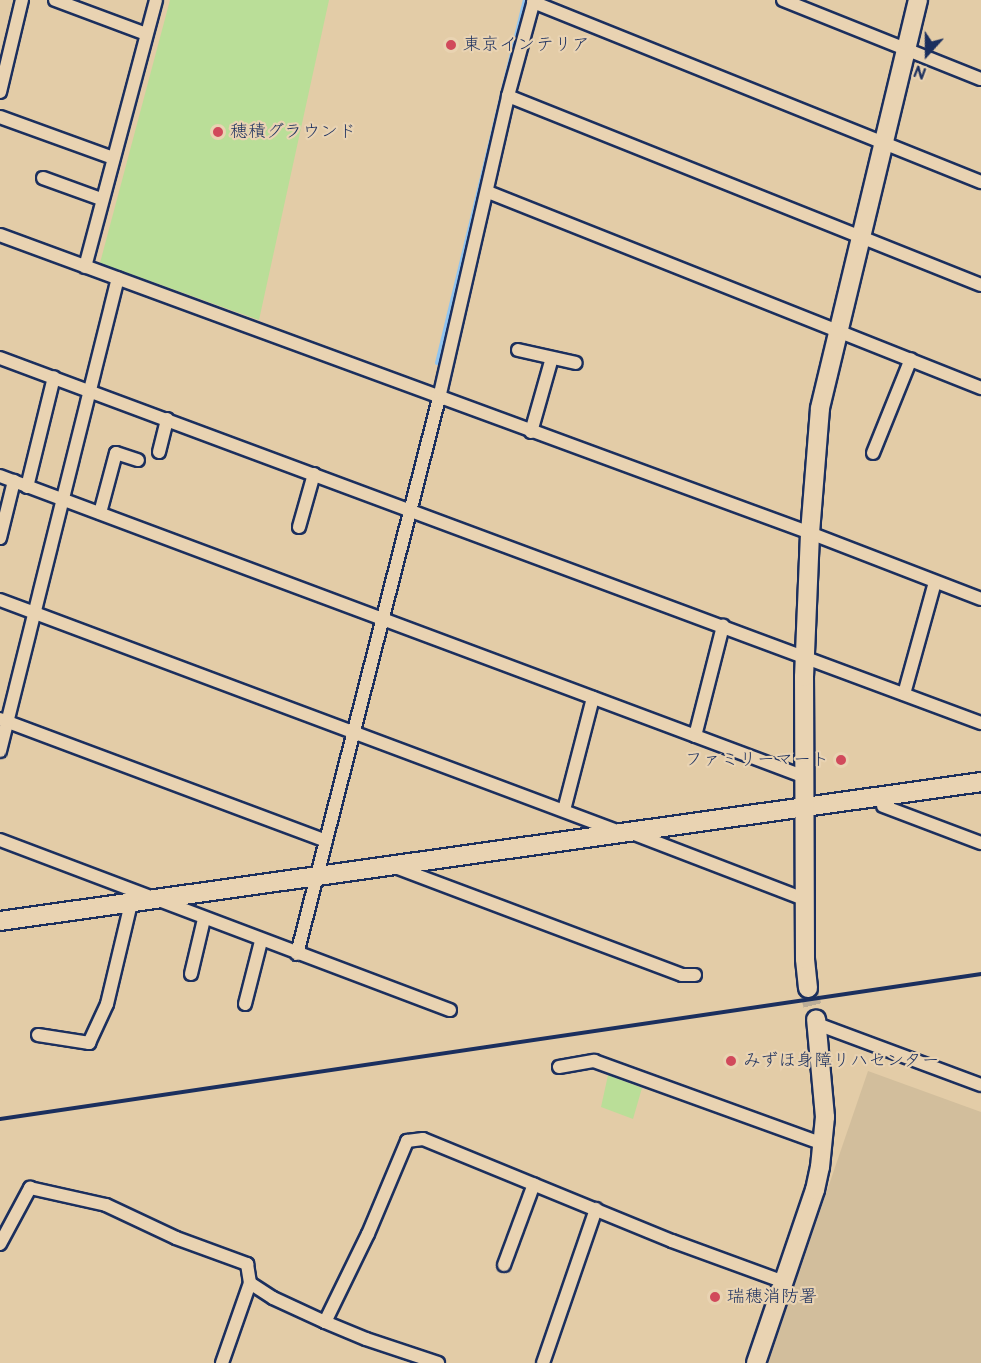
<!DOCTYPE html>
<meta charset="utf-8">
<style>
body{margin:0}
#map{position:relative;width:981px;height:1363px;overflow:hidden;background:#e3cca7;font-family:"Balsamiq Sans","Klee One",sans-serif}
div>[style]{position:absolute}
.built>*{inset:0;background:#d2be9c}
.green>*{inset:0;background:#bade98}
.stream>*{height:4px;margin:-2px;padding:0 2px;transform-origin:2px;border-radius:2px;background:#92c5ef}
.secondary-tunnel>*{height:18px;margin-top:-9px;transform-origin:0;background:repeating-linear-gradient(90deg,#bbad98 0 18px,transparent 0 27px)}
.roads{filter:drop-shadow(2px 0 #1b2f5e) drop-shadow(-2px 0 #1b2f5e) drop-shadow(0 2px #1b2f5e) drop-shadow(0 -2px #1b2f5e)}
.street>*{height:12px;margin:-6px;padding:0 6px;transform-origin:6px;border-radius:6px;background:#e9d3b2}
.secondary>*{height:18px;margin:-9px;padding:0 9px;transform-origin:9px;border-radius:9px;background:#e9d3b2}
.rail>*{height:4px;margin:-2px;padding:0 2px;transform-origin:2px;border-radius:2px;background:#1b2f5e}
.dots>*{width:16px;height:16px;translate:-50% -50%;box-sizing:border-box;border:3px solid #e9d3b2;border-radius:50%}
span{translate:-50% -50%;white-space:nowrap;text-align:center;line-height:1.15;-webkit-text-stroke:4.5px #e9d3b2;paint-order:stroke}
.poi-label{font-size:18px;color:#1b2f5e}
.left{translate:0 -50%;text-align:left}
.right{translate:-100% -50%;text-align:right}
.north{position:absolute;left:897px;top:24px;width:60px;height:60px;-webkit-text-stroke:4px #e9d3b2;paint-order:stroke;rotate:201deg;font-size:16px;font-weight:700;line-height:24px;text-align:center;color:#1b2f5e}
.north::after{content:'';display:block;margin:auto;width:21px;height:27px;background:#1b2f5e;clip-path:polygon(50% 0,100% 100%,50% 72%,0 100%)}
</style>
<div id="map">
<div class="built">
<i style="clip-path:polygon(868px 1071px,981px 1112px,981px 1363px,768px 1363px)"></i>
</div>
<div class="green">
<i style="clip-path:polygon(170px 0,329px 0,259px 320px,100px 263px)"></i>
<i style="clip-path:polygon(608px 1075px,642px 1088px,633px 1119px,601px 1107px)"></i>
</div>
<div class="stream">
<i style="left:437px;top:363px;width:374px;rotate:-76.4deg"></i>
</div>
<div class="secondary-tunnel">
<i style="left:808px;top:988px;width:32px;rotate:76deg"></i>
</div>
<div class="roads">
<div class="street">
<i style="left:55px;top:0;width:97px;rotate:20.5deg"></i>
<i style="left:783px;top:0;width:213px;rotate:21.8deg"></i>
<i style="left:533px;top:2px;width:483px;rotate:21.9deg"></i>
<i style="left:0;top:92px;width:95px;rotate:-76.6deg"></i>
<i style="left:508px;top:96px;width:509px;rotate:21.78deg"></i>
<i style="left:0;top:117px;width:120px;rotate:19.9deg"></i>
<i style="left:43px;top:178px;width:62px;rotate:19.9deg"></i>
<i style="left:488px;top:192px;width:531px;rotate:21.68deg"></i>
<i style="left:0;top:235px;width:863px;rotate:20.2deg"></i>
<i style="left:810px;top:533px;width:183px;rotate:21.1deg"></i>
<i style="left:85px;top:267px;width:276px;rotate:-75.1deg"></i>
<i style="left:518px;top:350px;width:59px;rotate:12.6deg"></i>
<i style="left:0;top:358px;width:1047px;rotate:20.41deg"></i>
<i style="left:531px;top:432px;width:77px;rotate:-74.2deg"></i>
<i style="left:159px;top:452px;width:34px;rotate:-76deg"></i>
<i style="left:873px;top:453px;width:101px;rotate:-68deg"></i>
<i style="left:0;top:476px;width:859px;rotate:20.5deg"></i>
<i style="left:27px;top:487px;width:113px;rotate:-76.2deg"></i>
<i style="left:100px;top:513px;width:62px;rotate:-75.1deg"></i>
<i style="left:116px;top:453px;width:23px;rotate:18deg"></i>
<i style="left:299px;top:527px;width:55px;rotate:-74.2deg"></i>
<i style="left:0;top:538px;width:59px;rotate:-76.2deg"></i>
<i style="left:0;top:600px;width:662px;rotate:20.52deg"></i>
<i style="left:904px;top:694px;width:116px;rotate:-74.5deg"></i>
<i style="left:0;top:719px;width:348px;rotate:20.5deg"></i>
<i style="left:695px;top:736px;width:114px;rotate:-75.7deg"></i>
<i style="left:0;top:751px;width:487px;rotate:-76deg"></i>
<i style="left:883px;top:806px;width:105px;rotate:20.7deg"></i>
<i style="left:564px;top:810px;width:116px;rotate:-75.5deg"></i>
<i style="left:632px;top:833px;width:184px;rotate:21deg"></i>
<i style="left:0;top:840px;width:481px;rotate:20.7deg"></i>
<i style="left:395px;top:867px;width:307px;rotate:20.6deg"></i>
<i style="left:682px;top:975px;width:13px"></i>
<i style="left:297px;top:954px;width:574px;rotate:-75.67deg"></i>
<i style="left:439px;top:398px;width:310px;rotate:-77.1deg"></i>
<i style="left:508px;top:96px;width:99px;rotate:-74.8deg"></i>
<i style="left:191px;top:974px;width:57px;rotate:-76.7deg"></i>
<i style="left:245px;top:1004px;width:65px;rotate:-75.7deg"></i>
<i style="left:817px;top:1024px;width:175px;rotate:20.4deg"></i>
<i style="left:38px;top:1035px;width:52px;rotate:8.9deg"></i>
<i style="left:89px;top:1043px;width:43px;rotate:-65.2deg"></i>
<i style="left:107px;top:1004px;width:104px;rotate:-76.6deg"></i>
<i style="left:559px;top:1067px;width:36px;rotate:-10deg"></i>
<i style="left:594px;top:1061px;width:244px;rotate:19.9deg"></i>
<i style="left:0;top:1244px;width:64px;rotate:-61.8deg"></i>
<i style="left:30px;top:1188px;width:78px;rotate:12.6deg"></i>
<i style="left:106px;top:1205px;width:77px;rotate:25.2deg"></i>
<i style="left:176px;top:1238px;width:76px;rotate:20.1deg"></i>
<i style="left:247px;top:1264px;width:19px;rotate:81deg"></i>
<i style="left:250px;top:1283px;width:85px;rotate:109.3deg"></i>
<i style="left:504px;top:1265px;width:86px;rotate:-69.7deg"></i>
<i style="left:250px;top:1283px;width:27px;rotate:33deg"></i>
<i style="left:273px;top:1298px;width:57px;rotate:24.8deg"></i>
<i style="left:325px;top:1322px;width:44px;rotate:22.5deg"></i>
<i style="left:366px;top:1339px;width:76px;rotate:18.4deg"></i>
<i style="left:325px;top:1322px;width:98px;rotate:-64deg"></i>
<i style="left:368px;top:1234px;width:101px;rotate:-67.2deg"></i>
<i style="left:407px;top:1141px;width:16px;rotate:-7deg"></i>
<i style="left:423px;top:1139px;width:269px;rotate:22.3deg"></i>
<i style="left:672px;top:1241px;width:119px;rotate:20.1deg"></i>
<i style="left:543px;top:1363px;width:163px;rotate:-71deg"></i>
</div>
<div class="secondary">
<i style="left:0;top:921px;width:991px;rotate:-8.06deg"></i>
<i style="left:808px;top:988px;width:29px;rotate:-96deg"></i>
<i style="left:805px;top:959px;width:282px;rotate:-90.2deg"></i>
<i style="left:804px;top:677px;width:144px;rotate:-87.6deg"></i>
<i style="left:810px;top:533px;width:125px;rotate:-85.4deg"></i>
<i style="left:820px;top:408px;width:420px;rotate:-76.5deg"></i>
<i style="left:756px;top:1363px;width:183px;rotate:-71.2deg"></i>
<i style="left:815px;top:1190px;width:24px;rotate:-78deg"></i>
<i style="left:820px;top:1167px;width:50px;rotate:-84.3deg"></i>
<i style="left:825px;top:1117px;width:98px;rotate:-95.2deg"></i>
</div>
</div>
<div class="rail">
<i style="left:0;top:1119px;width:992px;rotate:-8.41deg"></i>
</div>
<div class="dots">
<i style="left:451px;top:45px;background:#d1495b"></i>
<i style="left:218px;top:132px;background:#d1495b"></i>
<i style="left:841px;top:760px;background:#d1495b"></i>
<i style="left:731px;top:1061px;background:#d1495b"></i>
<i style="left:715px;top:1297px;background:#d1495b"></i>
</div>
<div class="poi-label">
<span class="left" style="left:463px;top:45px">東京インテリア</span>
<span class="left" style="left:230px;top:132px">穂積グラウンド</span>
<span class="right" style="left:829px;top:760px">ファミリーマート</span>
<span class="left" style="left:743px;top:1061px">みずほ身障リハセンター</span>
<span class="left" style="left:727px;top:1297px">瑞穂消防署</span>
</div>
<div class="north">N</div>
</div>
